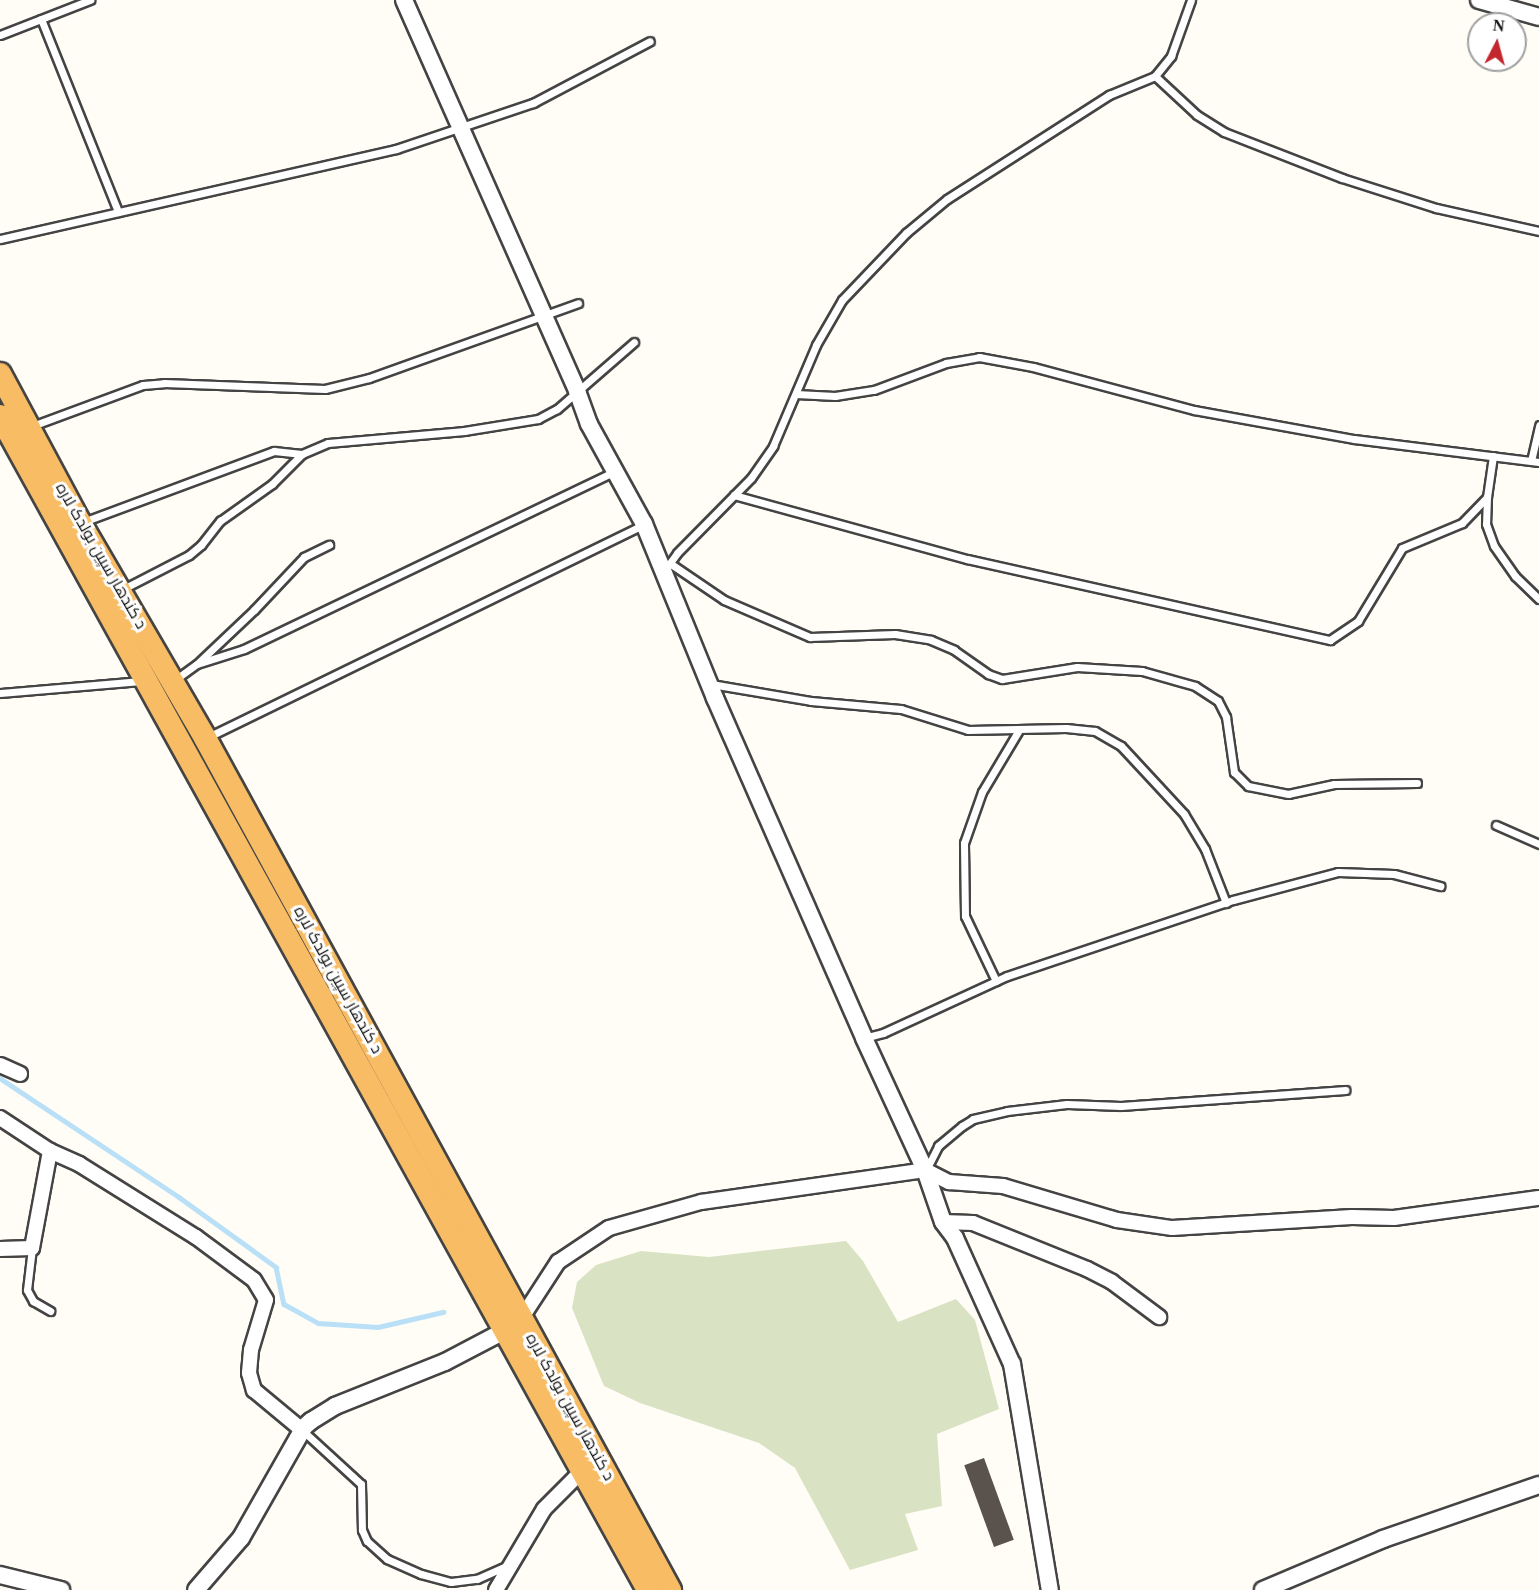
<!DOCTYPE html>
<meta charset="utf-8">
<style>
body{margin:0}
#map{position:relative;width:1539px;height:1590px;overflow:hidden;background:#fffdf5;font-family:"Times New Roman",Cairo,serif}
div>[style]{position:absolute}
.cemetery>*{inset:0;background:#d9e3c4}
.stream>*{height:4.5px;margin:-2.25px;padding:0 2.25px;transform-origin:2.25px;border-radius:2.25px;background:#b9e0f7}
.building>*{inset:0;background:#5a524d;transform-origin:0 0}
.roads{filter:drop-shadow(2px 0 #444) drop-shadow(-2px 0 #444) drop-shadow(0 2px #444) drop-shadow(0 -2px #444)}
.service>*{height:7px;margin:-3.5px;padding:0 3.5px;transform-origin:3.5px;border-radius:3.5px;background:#fff}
.minor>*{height:14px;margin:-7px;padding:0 7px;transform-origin:7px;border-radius:7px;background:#fff}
.tertiary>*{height:16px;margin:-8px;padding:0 8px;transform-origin:8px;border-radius:8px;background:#fff}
.trunk>*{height:22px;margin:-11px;padding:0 11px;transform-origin:11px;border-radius:11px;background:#f7bc64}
span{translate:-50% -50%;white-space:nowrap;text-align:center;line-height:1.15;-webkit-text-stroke:6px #fff;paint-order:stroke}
.street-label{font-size:16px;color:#111}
.north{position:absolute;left:1467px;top:12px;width:60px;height:60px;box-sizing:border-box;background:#fff;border:2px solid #a0a0a0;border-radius:50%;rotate:6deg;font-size:16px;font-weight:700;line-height:24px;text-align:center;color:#111}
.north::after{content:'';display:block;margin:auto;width:21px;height:27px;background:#c4262e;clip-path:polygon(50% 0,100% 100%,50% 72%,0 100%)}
</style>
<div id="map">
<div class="cemetery">
<i style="clip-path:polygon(846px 1241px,863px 1261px,898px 1322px,956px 1299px,975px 1320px,999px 1409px,937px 1434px,942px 1506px,905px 1514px,918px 1550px,850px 1570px,795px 1468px,759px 1443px,640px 1403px,604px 1386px,572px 1308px,577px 1282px,596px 1265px,641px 1251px,709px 1257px)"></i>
</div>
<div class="stream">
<i style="left:0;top:1078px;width:215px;rotate:33.6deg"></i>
<i style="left:179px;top:1197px;width:120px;rotate:35.8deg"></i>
<i style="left:276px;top:1267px;width:38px;rotate:78deg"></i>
<i style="left:284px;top:1304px;width:39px;rotate:29deg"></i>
<i style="left:318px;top:1323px;width:60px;rotate:3.8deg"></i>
<i style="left:378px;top:1327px;width:67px;rotate:-13deg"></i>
</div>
<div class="building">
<i style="left:984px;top:1458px;width:87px;height:21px;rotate:70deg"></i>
</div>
<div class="roads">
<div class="service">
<i style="left:41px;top:19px;width:208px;rotate:68.2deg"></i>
<i style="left:0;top:35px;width:97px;rotate:-21.3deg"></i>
<i style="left:1155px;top:76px;width:57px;rotate:42.9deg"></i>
<i style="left:1197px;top:115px;width:32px;rotate:32deg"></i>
<i style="left:1224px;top:132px;width:127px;rotate:21.3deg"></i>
<i style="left:1342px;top:178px;width:99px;rotate:17.7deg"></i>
<i style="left:1436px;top:208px;width:106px;rotate:12.6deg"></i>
<i style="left:0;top:239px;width:406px;rotate:-12.8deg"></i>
<i style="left:396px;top:149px;width:145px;rotate:-18.6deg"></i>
<i style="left:533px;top:103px;width:132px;rotate:-27.9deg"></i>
<i style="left:796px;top:394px;width:39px;rotate:3deg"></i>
<i style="left:835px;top:396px;width:39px;rotate:-9deg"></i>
<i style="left:874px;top:390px;width:77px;rotate:-20.6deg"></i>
<i style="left:946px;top:363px;width:34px;rotate:-10deg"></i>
<i style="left:979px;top:357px;width:55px;rotate:10.5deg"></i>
<i style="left:1033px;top:367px;width:167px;rotate:15deg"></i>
<i style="left:1194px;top:410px;width:163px;rotate:10.3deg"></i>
<i style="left:1354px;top:439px;width:186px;rotate:7.1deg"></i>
<i style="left:32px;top:426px;width:118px;rotate:-20.3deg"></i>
<i style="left:143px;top:385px;width:21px;rotate:-5deg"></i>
<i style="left:164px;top:383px;width:161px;rotate:2.1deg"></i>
<i style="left:325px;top:389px;width:45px;rotate:-14deg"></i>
<i style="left:369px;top:378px;width:222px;rotate:-19.7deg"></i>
<i style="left:1493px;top:456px;width:41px;rotate:98.3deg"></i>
<i style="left:1487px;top:497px;width:27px;rotate:92deg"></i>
<i style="left:1486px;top:524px;width:23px;rotate:70deg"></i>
<i style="left:1494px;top:546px;width:37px;rotate:55deg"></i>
<i style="left:1515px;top:576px;width:33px;rotate:44deg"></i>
<i style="left:1531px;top:461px;width:37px;rotate:-77deg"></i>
<i style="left:734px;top:495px;width:242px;rotate:15.4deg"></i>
<i style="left:967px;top:559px;width:372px;rotate:12.6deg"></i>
<i style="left:1330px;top:640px;width:34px;rotate:-34deg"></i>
<i style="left:1358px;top:621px;width:85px;rotate:-58.9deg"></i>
<i style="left:1402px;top:548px;width:65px;rotate:-22.6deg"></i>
<i style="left:1462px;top:523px;width:36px;rotate:-46deg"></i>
<i style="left:83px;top:522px;width:204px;rotate:-20.4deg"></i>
<i style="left:274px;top:451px;width:28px;rotate:6deg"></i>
<i style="left:671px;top:564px;width:64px;rotate:34.2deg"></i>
<i style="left:724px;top:600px;width:94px;rotate:23.3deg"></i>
<i style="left:810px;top:637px;width:85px;rotate:-2deg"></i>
<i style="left:895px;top:634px;width:36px;rotate:9deg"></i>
<i style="left:931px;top:640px;width:25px;rotate:23deg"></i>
<i style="left:954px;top:650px;width:42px;rotate:35.2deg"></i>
<i style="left:988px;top:674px;width:15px;rotate:20deg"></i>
<i style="left:1002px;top:679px;width:76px;rotate:-9.1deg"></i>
<i style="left:1077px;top:667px;width:65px;rotate:3.5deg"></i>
<i style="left:1142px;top:671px;width:55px;rotate:15.8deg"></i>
<i style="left:1195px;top:686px;width:27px;rotate:33deg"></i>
<i style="left:1218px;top:701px;width:18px;rotate:63deg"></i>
<i style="left:1226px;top:717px;width:56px;rotate:81.7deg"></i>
<i style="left:1234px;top:772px;width:20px;rotate:45deg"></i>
<i style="left:1248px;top:786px;width:41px;rotate:11.3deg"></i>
<i style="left:1288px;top:794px;width:47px;rotate:-12.3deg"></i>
<i style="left:1334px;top:784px;width:83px;rotate:-0.7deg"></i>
<i style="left:667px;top:567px;width:17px;rotate:-54deg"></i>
<i style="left:677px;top:553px;width:105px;rotate:-45.4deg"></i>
<i style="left:751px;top:478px;width:39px;rotate:-55deg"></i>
<i style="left:773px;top:446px;width:110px;rotate:-66.9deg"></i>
<i style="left:816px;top:345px;width:52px;rotate:-60deg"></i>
<i style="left:842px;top:300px;width:93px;rotate:-46.3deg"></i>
<i style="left:906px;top:233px;width:53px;rotate:-39.7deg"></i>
<i style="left:947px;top:199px;width:193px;rotate:-32.7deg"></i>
<i style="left:1109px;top:95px;width:50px;rotate:-22.4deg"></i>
<i style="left:1155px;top:76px;width:26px;rotate:-51deg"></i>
<i style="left:1171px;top:56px;width:59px;rotate:-70.3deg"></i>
<i style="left:123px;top:589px;width:74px;rotate:-27.3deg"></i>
<i style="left:189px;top:555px;width:16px;rotate:-40deg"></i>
<i style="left:201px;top:545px;width:31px;rotate:-52deg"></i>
<i style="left:220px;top:521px;width:64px;rotate:-35.4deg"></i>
<i style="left:272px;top:484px;width:42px;rotate:-45deg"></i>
<i style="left:302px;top:454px;width:28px;rotate:-23deg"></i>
<i style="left:328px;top:443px;width:137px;rotate:-5deg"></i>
<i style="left:464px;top:431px;width:75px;rotate:-9.2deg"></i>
<i style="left:538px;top:419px;width:21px;rotate:-28deg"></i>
<i style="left:557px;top:409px;width:102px;rotate:-41deg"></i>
<i style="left:199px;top:662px;width:76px;rotate:-43.4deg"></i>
<i style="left:254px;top:610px;width:73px;rotate:-46.7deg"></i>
<i style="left:304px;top:557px;width:28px;rotate:-26deg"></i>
<i style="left:176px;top:679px;width:26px;rotate:-36deg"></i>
<i style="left:197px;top:664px;width:49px;rotate:-17.7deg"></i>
<i style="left:244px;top:649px;width:411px;rotate:-25.6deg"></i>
<i style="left:711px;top:684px;width:101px;rotate:9.6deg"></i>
<i style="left:811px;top:701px;width:90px;rotate:5.1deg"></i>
<i style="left:901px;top:709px;width:70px;rotate:17.4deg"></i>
<i style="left:968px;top:730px;width:98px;rotate:-1.2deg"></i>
<i style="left:1066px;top:728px;width:29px;rotate:6deg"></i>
<i style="left:1095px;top:731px;width:30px;rotate:30deg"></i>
<i style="left:1121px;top:746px;width:93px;rotate:47.2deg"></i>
<i style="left:1184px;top:814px;width:41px;rotate:59deg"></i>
<i style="left:1205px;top:849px;width:58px;rotate:68.7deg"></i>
<i style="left:0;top:693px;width:141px;rotate:-4.9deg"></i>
<i style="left:208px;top:737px;width:484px;rotate:-26deg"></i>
<i style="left:1496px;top:825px;width:47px;rotate:23.8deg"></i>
<i style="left:996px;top:981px;width:72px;rotate:-115.5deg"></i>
<i style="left:965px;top:916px;width:73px;rotate:-90.8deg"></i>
<i style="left:964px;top:843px;width:54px;rotate:-70.6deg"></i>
<i style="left:982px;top:792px;width:72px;rotate:-59.2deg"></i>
<i style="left:864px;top:1038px;width:20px;rotate:-15deg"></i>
<i style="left:883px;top:1033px;width:136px;rotate:-24.7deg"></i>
<i style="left:1007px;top:976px;width:238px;rotate:-18.6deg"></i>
<i style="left:1233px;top:900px;width:109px;rotate:-14.9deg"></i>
<i style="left:1338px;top:872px;width:56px;rotate:2deg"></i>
<i style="left:1394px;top:874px;width:48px;rotate:14.6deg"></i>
<i style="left:927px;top:1168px;width:25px;rotate:-63deg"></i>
<i style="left:938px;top:1146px;width:31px;rotate:-40deg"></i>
<i style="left:962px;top:1126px;width:13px;rotate:-32deg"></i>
<i style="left:973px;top:1119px;width:35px;rotate:-13deg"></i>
<i style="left:1007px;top:1111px;width:60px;rotate:-6.7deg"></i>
<i style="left:1067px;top:1104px;width:54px;rotate:2.1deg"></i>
<i style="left:1121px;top:1106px;width:225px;rotate:-4.1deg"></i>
<i style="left:32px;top:1248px;width:42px;rotate:96.8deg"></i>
<i style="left:27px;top:1290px;width:13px;rotate:61deg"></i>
<i style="left:33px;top:1301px;width:20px;rotate:30deg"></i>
<i style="left:302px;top:1430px;width:80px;rotate:42.5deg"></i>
<i style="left:361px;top:1484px;width:46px;rotate:88.8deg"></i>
<i style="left:362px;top:1530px;width:12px;rotate:66deg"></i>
<i style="left:367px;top:1541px;width:27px;rotate:42deg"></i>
<i style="left:387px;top:1559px;width:37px;rotate:24deg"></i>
<i style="left:421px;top:1574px;width:31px;rotate:15deg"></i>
<i style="left:451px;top:1582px;width:26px;rotate:-7deg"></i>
<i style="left:477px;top:1579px;width:34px;rotate:-24deg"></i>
</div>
<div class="minor">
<i style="left:0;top:1065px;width:22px;rotate:24deg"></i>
<i style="left:0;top:1118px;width:60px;rotate:33.4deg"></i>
<i style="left:50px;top:1151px;width:32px;rotate:24deg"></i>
<i style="left:79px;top:1164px;width:138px;rotate:32deg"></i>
<i style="left:196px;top:1237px;width:72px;rotate:36.6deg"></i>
<i style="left:254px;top:1280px;width:23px;rotate:59deg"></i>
<i style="left:266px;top:1300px;width:52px;rotate:106.7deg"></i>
<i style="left:251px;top:1350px;width:23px;rotate:95deg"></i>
<i style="left:249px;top:1373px;width:18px;rotate:74deg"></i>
<i style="left:254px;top:1390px;width:62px;rotate:39.8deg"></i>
<i style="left:943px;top:1222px;width:30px;rotate:2deg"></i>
<i style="left:973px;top:1223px;width:123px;rotate:22deg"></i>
<i style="left:1087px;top:1269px;width:28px;rotate:27deg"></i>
<i style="left:1112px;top:1282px;width:59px;rotate:36.7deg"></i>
<i style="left:0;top:1249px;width:32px;rotate:-2deg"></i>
<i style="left:32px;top:1248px;width:99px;rotate:-79.5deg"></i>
<i style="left:519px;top:1322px;width:72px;rotate:-57deg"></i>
<i style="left:558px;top:1262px;width:61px;rotate:-33.7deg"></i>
<i style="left:609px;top:1228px;width:96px;rotate:-15.8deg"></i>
<i style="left:701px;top:1202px;width:226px;rotate:-8.1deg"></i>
<i style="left:925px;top:1170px;width:27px;rotate:27deg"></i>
<i style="left:949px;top:1182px;width:54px;rotate:4.2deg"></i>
<i style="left:1003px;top:1186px;width:119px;rotate:16.6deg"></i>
<i style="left:1117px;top:1220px;width:56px;rotate:8.3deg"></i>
<i style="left:1172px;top:1228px;width:180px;rotate:-3.5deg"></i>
<i style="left:1352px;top:1217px;width:42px;rotate:1.4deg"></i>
<i style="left:1394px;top:1218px;width:146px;rotate:-7.9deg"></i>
<i style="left:496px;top:1590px;width:94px;rotate:-59.3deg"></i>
<i style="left:544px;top:1509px;width:54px;rotate:-45deg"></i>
</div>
<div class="tertiary">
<i style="left:404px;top:0;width:428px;rotate:66.1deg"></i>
<i style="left:577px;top:391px;width:35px;rotate:70deg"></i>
<i style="left:589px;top:424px;width:114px;rotate:61.2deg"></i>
<i style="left:644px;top:524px;width:188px;rotate:67.8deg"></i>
<i style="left:715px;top:698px;width:371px;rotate:66.3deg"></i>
<i style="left:864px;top:1038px;width:145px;rotate:65.2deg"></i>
<i style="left:925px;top:1170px;width:55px;rotate:70.9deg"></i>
<i style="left:943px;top:1222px;width:20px;rotate:53deg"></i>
<i style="left:955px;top:1238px;width:138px;rotate:65.7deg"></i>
<i style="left:1012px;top:1364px;width:229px;rotate:80.5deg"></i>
<i style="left:1479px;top:0;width:62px;rotate:15.8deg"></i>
<i style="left:0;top:1575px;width:63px;rotate:13.8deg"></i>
<i style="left:196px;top:1590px;width:69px;rotate:-49.1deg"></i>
<i style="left:241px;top:1538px;width:128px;rotate:-60.4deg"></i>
<i style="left:304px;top:1427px;width:9px;rotate:-41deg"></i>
<i style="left:311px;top:1421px;width:28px;rotate:-32deg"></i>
<i style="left:335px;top:1406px;width:118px;rotate:-21.8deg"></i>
<i style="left:445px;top:1362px;width:67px;rotate:-27.7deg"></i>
<i style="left:1263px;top:1590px;width:130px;rotate:-23deg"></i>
<i style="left:1383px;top:1539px;width:165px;rotate:-19.1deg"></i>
</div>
<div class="trunk">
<i style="left:0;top:374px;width:169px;rotate:61.8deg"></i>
<i style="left:80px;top:523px;width:249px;rotate:59.8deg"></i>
<i style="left:205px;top:738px;width:971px;rotate:61.38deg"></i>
<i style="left:0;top:416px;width:1341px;rotate:61.1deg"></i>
</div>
</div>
<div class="street-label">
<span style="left:101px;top:556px;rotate:60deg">د کندهار سپین بولدک لاره</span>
<span style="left:338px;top:980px;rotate:61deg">د کندهار سپین بولدک لاره</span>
<span style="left:570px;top:1407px;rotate:61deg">د کندهار سپین بولدک لاره</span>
</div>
<div class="north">N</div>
</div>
